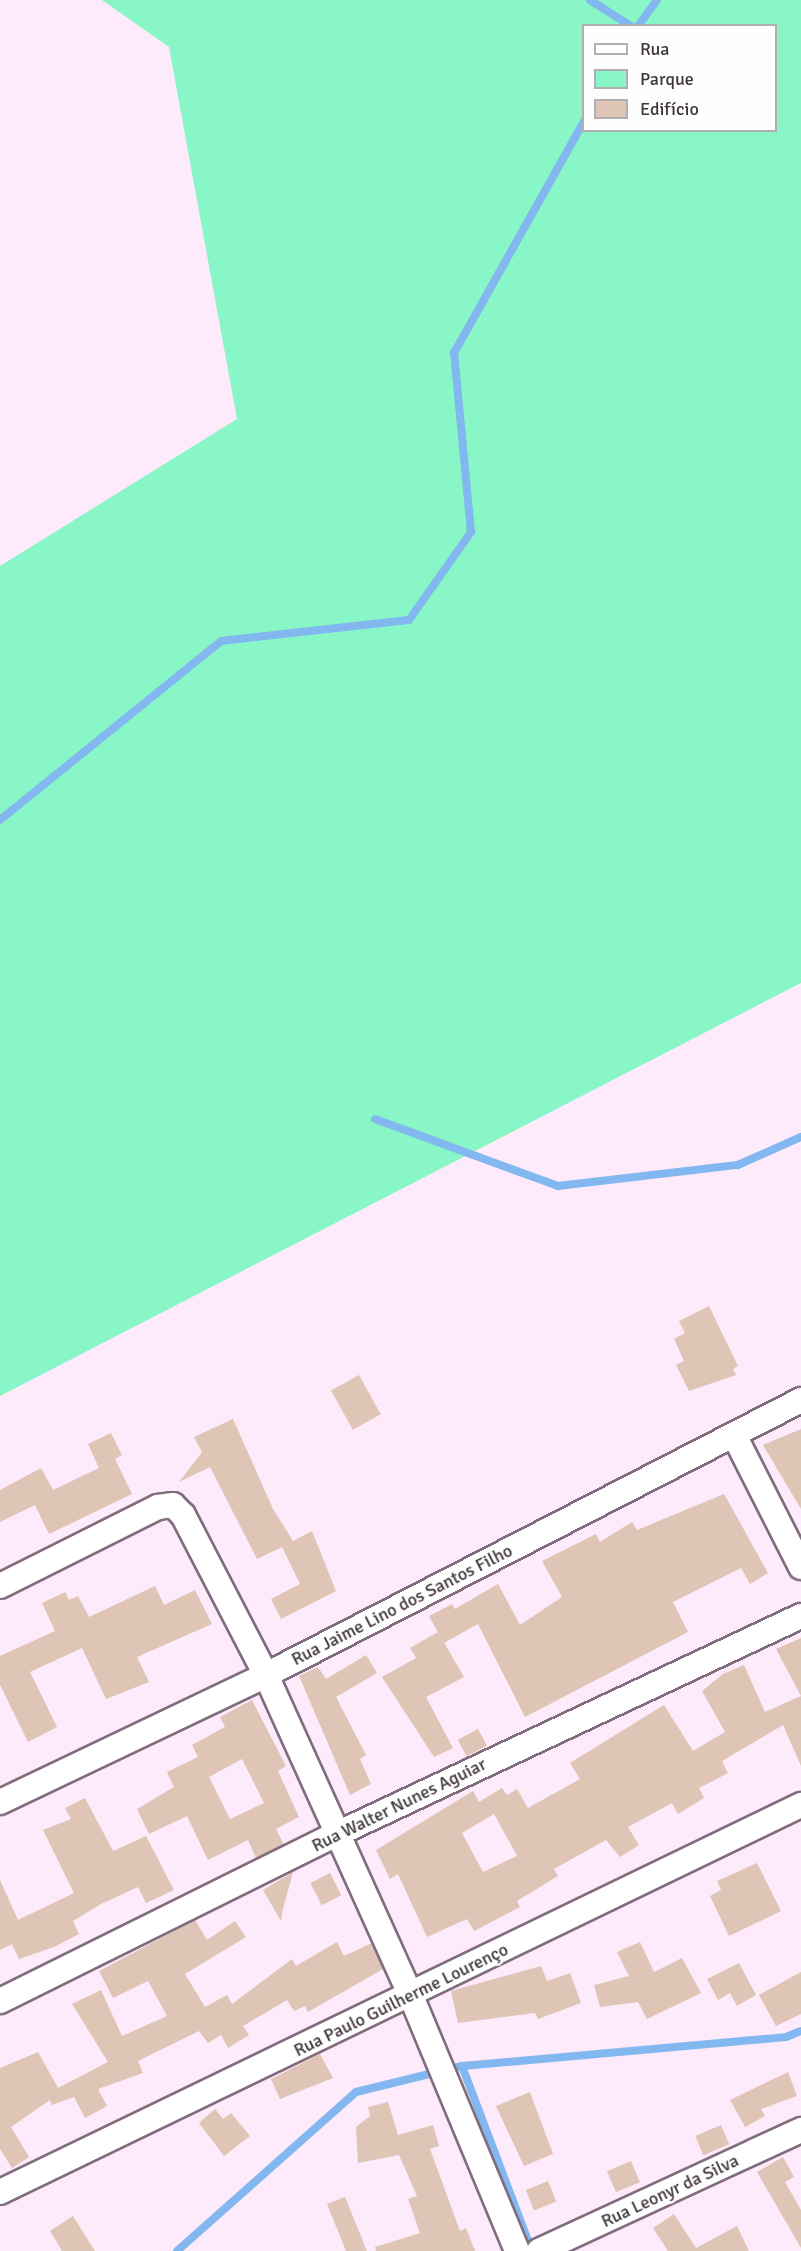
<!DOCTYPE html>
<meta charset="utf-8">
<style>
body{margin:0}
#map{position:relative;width:801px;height:2251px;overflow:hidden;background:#fdeafa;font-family:Signika,sans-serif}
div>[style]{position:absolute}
.green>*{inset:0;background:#89f6c7}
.stream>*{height:8px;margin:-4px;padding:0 4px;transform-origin:4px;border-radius:4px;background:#82b7f0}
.building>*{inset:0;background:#dfc5b5;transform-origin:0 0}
.roads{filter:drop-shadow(2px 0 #806c7e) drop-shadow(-2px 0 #806c7e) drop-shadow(0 2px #806c7e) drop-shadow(0 -2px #806c7e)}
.minor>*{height:24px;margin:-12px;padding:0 12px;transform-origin:12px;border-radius:12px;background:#fff}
span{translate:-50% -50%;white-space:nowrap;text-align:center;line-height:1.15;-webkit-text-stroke:5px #fefefe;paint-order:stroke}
.street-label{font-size:18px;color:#3e353d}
.legend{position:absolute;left:582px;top:24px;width:195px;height:108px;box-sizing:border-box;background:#fefefe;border:2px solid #b1aeb1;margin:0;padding:8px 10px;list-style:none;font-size:18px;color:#3e353d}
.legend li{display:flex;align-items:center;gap:12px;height:30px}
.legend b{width:30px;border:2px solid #b1aeb1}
</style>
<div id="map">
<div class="green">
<i style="clip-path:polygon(evenodd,102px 0,801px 0,801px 983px,0 1396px,0 566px,237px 419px,169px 47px,102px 0,584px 26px,776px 26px,776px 130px,584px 130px,584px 26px)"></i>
</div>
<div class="stream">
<i style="left:590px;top:0;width:49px;rotate:32.4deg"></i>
<i style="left:638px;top:26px;width:32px;rotate:-54deg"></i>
<i style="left:0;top:820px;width:284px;rotate:-39deg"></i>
<i style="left:221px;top:641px;width:189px;rotate:-6.4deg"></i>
<i style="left:409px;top:620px;width:108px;rotate:-54.8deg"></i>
<i style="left:471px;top:532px;width:180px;rotate:-95.4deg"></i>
<i style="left:454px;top:353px;width:266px;rotate:-60.7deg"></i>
<i style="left:375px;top:1119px;width:195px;rotate:20.1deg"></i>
<i style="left:558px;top:1186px;width:181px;rotate:-6.7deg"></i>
<i style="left:738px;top:1165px;width:69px;rotate:-24deg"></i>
<i style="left:462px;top:2066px;width:198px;rotate:69.3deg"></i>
<i style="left:177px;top:2251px;width:239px;rotate:-41.6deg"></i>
<i style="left:356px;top:2092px;width:109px;rotate:-13.8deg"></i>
<i style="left:462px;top:2066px;width:325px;rotate:-5.1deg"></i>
<i style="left:786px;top:2037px;width:16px;rotate:-22deg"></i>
</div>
<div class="building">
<i style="clip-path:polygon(709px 1306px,738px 1366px,733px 1369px,736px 1375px,689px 1391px,676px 1365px,684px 1361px,674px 1339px,685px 1333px,679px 1321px)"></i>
<i style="left:359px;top:1375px;width:45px;height:32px;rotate:61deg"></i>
<i style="clip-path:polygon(233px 1419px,273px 1509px,293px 1541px,312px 1531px,336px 1591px,281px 1619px,271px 1599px,300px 1584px,282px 1547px,257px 1559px,210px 1467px,179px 1482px,202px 1452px,194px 1437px)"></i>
<i style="clip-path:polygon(801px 1429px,801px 1509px,763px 1445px)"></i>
<i style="clip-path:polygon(111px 1433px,122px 1455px,115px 1459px,132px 1494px,49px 1534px,35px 1505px,0 1522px,0 1490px,41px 1468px,53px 1490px,99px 1468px,88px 1444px)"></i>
<i style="clip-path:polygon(724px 1494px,768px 1573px,750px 1584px,741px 1568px,673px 1602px,688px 1632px,525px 1717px,478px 1624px,444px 1643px,429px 1616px,452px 1604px,455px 1609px,498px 1584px,520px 1625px,562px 1597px,542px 1561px,596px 1534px,600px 1542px,632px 1522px,637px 1530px)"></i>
<i style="clip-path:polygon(155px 1586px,164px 1605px,195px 1590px,212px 1624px,137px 1657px,149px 1682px,106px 1699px,82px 1648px,30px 1672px,57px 1727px,28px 1742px,0 1685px,0 1656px,55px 1631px,42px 1603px,65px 1592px,69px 1600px,78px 1596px,89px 1617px)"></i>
<i style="clip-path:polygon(438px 1632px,464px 1677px,426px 1697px,453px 1748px,434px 1757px,382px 1677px,416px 1658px,410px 1648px)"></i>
<i style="clip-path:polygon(evenodd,801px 1638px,801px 1766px,783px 1725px,722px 1761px,728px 1773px,699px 1788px,704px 1798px,678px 1814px,672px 1803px,628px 1827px,639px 1845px,620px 1857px,606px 1840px,554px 1869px,558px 1876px,517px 1901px,520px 1907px,474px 1931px,467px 1919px,427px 1937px,398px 1874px,390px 1879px,376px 1850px,473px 1791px,479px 1802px,502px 1788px,507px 1795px,517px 1789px,528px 1808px,580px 1779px,570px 1763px,664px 1705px,693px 1751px,725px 1732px,702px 1691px,723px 1674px,744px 1665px,765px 1712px,801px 1696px,776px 1649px,801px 1638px,494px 1814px,517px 1856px,483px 1872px,462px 1833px,494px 1814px)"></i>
<i style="clip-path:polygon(366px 1655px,377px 1673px,336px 1697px,366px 1755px,360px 1759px,371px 1784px,350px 1795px,299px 1676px,318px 1667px,326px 1679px)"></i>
<i style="clip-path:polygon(evenodd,252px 1700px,286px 1766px,278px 1771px,299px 1817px,276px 1829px,284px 1845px,256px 1858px,248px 1840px,208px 1860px,187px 1816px,149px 1834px,137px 1809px,174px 1787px,167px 1772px,198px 1757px,192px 1745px,225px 1727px,220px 1717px,252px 1700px,242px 1759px,264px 1803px,230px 1819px,209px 1777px,242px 1759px)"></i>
<i style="left:478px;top:1729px;width:19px;height:23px;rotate:62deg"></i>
<i style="clip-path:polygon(85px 1798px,113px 1851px,146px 1836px,174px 1890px,146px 1903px,138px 1887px,101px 1904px,73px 1921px,79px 1934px,54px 1947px,19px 1959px,12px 1944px,0 1950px,0 1880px,18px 1920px,74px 1893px,43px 1830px,71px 1819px,65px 1808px)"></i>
<i style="clip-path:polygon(757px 1863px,781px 1911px,729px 1936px,710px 1896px,721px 1890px,717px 1881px)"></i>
<i style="clip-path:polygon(293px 1872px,282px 1913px,281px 1921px,263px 1890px)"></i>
<i style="left:330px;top:1873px;width:25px;height:22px;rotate:63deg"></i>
<i style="clip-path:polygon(195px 1920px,207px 1940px,235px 1921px,246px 1937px,185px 1974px,205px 2007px,227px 1995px,232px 2004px,292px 1959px,296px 1966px,337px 1942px,344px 1956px,372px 1943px,383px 1969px,308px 2012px,305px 2006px,294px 2011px,287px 2000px,243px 2026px,249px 2035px,228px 2048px,221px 2035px,208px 2043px,199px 2031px,138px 2061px,143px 2073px,98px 2089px,107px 2106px,85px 2118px,74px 2097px,52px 2105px,50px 2100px,11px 2127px,29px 2157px,12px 2168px,0 2149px,0 2068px,38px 2052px,58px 2088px,108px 2062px,72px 2004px,101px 1990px,122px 2036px,167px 2016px,148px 1981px,113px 1998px,99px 1971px)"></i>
<i style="clip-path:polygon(640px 1942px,654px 1972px,682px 1958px,701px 1993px,647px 2019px,638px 2002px,600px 2007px,594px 1985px,629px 1976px,617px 1952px)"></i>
<i style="clip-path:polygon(739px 1963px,756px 1995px,737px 2006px,730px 1993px,718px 2000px,707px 1979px)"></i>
<i style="clip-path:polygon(541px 1966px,547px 1981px,570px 1973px,581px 2003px,538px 2019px,535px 2013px,458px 2023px,451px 1991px)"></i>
<i style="clip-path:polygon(801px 1972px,801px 2014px,776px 2026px,759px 1995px)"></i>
<i style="clip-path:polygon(320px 2054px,333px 2078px,280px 2099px,271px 2079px)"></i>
<i style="clip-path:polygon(788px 2072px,797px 2096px,761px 2109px,765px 2116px,745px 2127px,730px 2100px)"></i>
<i style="clip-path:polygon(530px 2092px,553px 2154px,524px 2166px,496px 2106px)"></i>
<i style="clip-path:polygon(388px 2102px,398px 2135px,433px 2125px,439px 2146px,430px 2149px,460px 2231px,466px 2228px,475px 2251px,376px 2251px,375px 2247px,420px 2233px,408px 2199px,417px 2196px,399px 2155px,358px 2163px,356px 2127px,370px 2116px,368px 2107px)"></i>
<i style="clip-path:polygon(215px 2109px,223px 2119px,231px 2113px,250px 2136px,224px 2156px,199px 2123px)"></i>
<i style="left:721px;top:2125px;width:21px;height:28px;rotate:67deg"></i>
<i style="clip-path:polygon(783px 2157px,794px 2177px,785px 2182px,801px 2210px,801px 2248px,757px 2172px)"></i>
<i style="left:631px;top:2161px;width:23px;height:26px;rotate:67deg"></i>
<i style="left:548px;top:2181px;width:22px;height:24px;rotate:68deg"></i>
<i style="clip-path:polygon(345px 2197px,367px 2251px,346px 2251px,327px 2204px)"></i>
<i style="clip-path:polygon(674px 2214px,696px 2248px,737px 2226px,749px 2251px,668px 2251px,653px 2228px)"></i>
<i style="clip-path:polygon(73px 2216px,95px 2251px,62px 2251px,50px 2231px)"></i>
</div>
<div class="roads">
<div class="minor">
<i style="left:734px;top:1435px;width:148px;rotate:63.1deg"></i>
<i style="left:0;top:1586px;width:177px;rotate:-26.6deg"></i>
<i style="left:158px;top:1507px;width:15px;rotate:-8deg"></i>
<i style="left:173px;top:1505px;width:14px;rotate:45deg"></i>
<i style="left:183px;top:1515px;width:180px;rotate:62.6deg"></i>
<i style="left:266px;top:1675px;width:352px;rotate:65.7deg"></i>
<i style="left:411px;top:1996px;width:276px;rotate:67.4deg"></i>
<i style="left:0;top:1802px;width:295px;rotate:-25.5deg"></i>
<i style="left:266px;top:1675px;width:602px;rotate:-27.2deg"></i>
<i style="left:0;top:2001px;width:376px;rotate:-26.4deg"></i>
<i style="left:337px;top:1834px;width:513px;rotate:-25.17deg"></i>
<i style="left:0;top:2192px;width:890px;rotate:-25.79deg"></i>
<i style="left:539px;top:2251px;width:289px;rotate:-24.8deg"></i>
</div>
</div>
<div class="street-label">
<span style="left:402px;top:1605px;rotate:-27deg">Rua Jaime Lino dos Santos Filho</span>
<span style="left:399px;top:1805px;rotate:-26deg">Rua Walter Nunes Aguiar</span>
<span style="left:401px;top:2000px;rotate:-26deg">Rua Paulo Guilherme Lourenço</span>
<span style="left:670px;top:2191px;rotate:-25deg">Rua Leonyr da Silva</span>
</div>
<ul class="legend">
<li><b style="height:8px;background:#fff"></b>Rua</li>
<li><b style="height:16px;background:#89f6c7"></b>Parque</li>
<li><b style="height:16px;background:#dfc5b5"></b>Edifício</li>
</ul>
</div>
